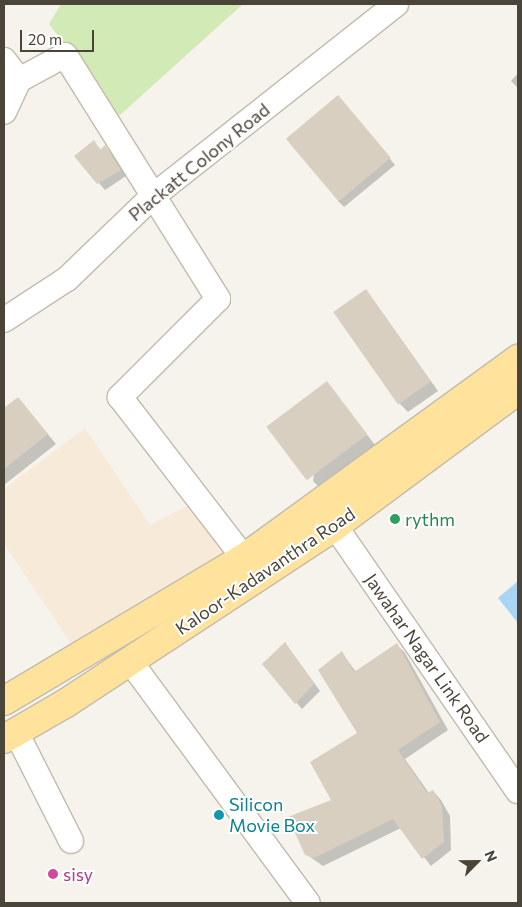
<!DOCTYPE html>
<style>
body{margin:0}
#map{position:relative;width:522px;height:907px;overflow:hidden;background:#f6f3ec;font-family:Commissioner,sans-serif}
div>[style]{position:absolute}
.commercial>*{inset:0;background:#f7ead8}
.green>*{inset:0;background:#d2eab5}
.water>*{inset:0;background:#a9d4f2}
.shadow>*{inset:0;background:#0003}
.building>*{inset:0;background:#d8cfc1;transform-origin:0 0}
.roads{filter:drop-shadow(1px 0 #c2bbae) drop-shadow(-1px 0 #c2bbae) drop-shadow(0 1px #c2bbae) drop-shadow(0 -1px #c2bbae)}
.minor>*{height:24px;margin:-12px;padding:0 12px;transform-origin:12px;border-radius:12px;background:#fff}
.major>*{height:28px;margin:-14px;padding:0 14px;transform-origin:14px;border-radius:14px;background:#ffe39c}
.dots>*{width:14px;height:14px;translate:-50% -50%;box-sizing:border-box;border:2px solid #fff;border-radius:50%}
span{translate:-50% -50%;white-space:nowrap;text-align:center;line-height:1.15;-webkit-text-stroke:4px #fff;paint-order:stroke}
.street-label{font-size:18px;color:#4b4439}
.leisure-label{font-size:18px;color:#27864d}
.left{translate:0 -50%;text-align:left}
.culture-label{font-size:18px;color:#0d838f}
.hotel-label{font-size:18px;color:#b23c85}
.frame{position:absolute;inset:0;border:5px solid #4b4439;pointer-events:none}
.north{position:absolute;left:452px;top:837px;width:50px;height:50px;-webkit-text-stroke:4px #fff;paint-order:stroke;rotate:67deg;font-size:14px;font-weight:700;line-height:20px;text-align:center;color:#4b4439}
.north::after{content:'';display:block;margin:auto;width:18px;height:22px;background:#4b4439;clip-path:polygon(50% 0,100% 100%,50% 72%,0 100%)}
.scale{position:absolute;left:20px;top:30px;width:74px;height:22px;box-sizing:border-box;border:2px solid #4b4439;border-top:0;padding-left:6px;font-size:15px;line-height:18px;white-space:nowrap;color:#4b4439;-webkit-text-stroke:4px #fff;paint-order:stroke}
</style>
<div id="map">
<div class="commercial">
<i style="clip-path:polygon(85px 428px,150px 525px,191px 504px,227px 550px,71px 643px,4px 544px,4px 489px)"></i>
</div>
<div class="green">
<i style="clip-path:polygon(61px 4px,243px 4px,119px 116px,49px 24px)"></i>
</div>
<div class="water">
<i style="clip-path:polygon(518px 581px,518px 623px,498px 598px)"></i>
</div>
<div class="shadow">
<i style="clip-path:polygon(518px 73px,518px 88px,511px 81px)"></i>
<i style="clip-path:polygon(344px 103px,395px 165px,344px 207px,338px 201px)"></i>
<i style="clip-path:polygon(94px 142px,101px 150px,105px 147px,111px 153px,126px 176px,105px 190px,76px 156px)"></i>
<i style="clip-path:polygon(366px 290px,438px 391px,408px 412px,399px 403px)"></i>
<i style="clip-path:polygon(327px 383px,375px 445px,322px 490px,313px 481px)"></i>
<i style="clip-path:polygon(18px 398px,56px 444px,4px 485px,4px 410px)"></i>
<i style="clip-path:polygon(285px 643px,320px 691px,302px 709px,263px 664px)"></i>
<i style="clip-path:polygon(397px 645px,405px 653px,448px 730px,405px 759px,429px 793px,433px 791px,441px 800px,450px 816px,451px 850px,431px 866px,401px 828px,323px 866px,306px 854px,333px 800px,359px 734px,342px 653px,356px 672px)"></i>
</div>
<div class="building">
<i style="left:338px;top:95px;width:82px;height:68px;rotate:50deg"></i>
<i style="clip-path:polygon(94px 140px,100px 150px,105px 145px,121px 170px,97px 184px,74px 156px)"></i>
<i style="left:366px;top:289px;width:113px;height:40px;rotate:55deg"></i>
<i style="left:327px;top:381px;width:67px;height:76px;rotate:53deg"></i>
<i style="clip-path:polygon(18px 397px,48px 434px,4px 469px,4px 408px)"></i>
<i style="clip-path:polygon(285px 642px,314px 684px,295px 704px,262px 664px)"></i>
<i style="clip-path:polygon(397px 643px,440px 722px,398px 750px,427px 793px,433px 790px,442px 806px,444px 842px,422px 859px,393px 819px,314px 858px,305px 855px,288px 817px,331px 800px,310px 762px,357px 733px,318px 670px,342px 651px,354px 672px)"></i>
</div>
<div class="roads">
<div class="minor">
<i style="left:4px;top:60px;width:25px;rotate:53deg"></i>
<i style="left:19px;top:80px;width:35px;rotate:115deg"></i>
<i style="left:19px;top:80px;width:52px;rotate:-28.5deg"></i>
<i style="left:65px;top:55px;width:288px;rotate:57.9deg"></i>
<i style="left:218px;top:299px;width:139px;rotate:135deg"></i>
<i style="left:120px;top:397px;width:203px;rotate:52.4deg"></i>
<i style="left:4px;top:320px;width:75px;rotate:-33.1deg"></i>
<i style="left:67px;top:279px;width:118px;rotate:-44deg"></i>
<i style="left:152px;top:197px;width:311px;rotate:-38.3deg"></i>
<i style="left:335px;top:526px;width:322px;rotate:55.4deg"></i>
<i style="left:130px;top:661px;width:300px;rotate:53.7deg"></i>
<i style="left:16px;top:732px;width:122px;rotate:63.2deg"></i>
</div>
<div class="major">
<i style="left:4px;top:701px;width:279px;rotate:-30.8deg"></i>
<i style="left:244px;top:558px;width:339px;rotate:-36deg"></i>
<i style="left:4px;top:739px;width:72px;rotate:-30.1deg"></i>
<i style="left:66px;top:703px;width:322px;rotate:-33.3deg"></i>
<i style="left:335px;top:526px;width:228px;rotate:-36.6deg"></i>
</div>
</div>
<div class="dots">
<i style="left:395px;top:519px;background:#2e9e5b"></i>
<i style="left:219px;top:815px;background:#0f9aa8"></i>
<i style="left:53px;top:874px;background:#d1479c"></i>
</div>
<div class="street-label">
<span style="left:199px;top:162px;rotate:-39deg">Plackatt Colony Road</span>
<span style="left:265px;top:571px;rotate:-34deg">Kaloor-Kadavanthra Road</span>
<span style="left:427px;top:658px;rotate:55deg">Jawahar Nagar Link Road</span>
</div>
<div class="leisure-label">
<span class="left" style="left:405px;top:519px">rythm</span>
</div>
<div class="culture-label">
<span class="left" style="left:229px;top:815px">Silicon<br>Movie Box</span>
</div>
<div class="hotel-label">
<span class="left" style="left:63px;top:874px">sisy</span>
</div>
<div class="frame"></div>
<div class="north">N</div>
<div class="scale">20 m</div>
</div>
